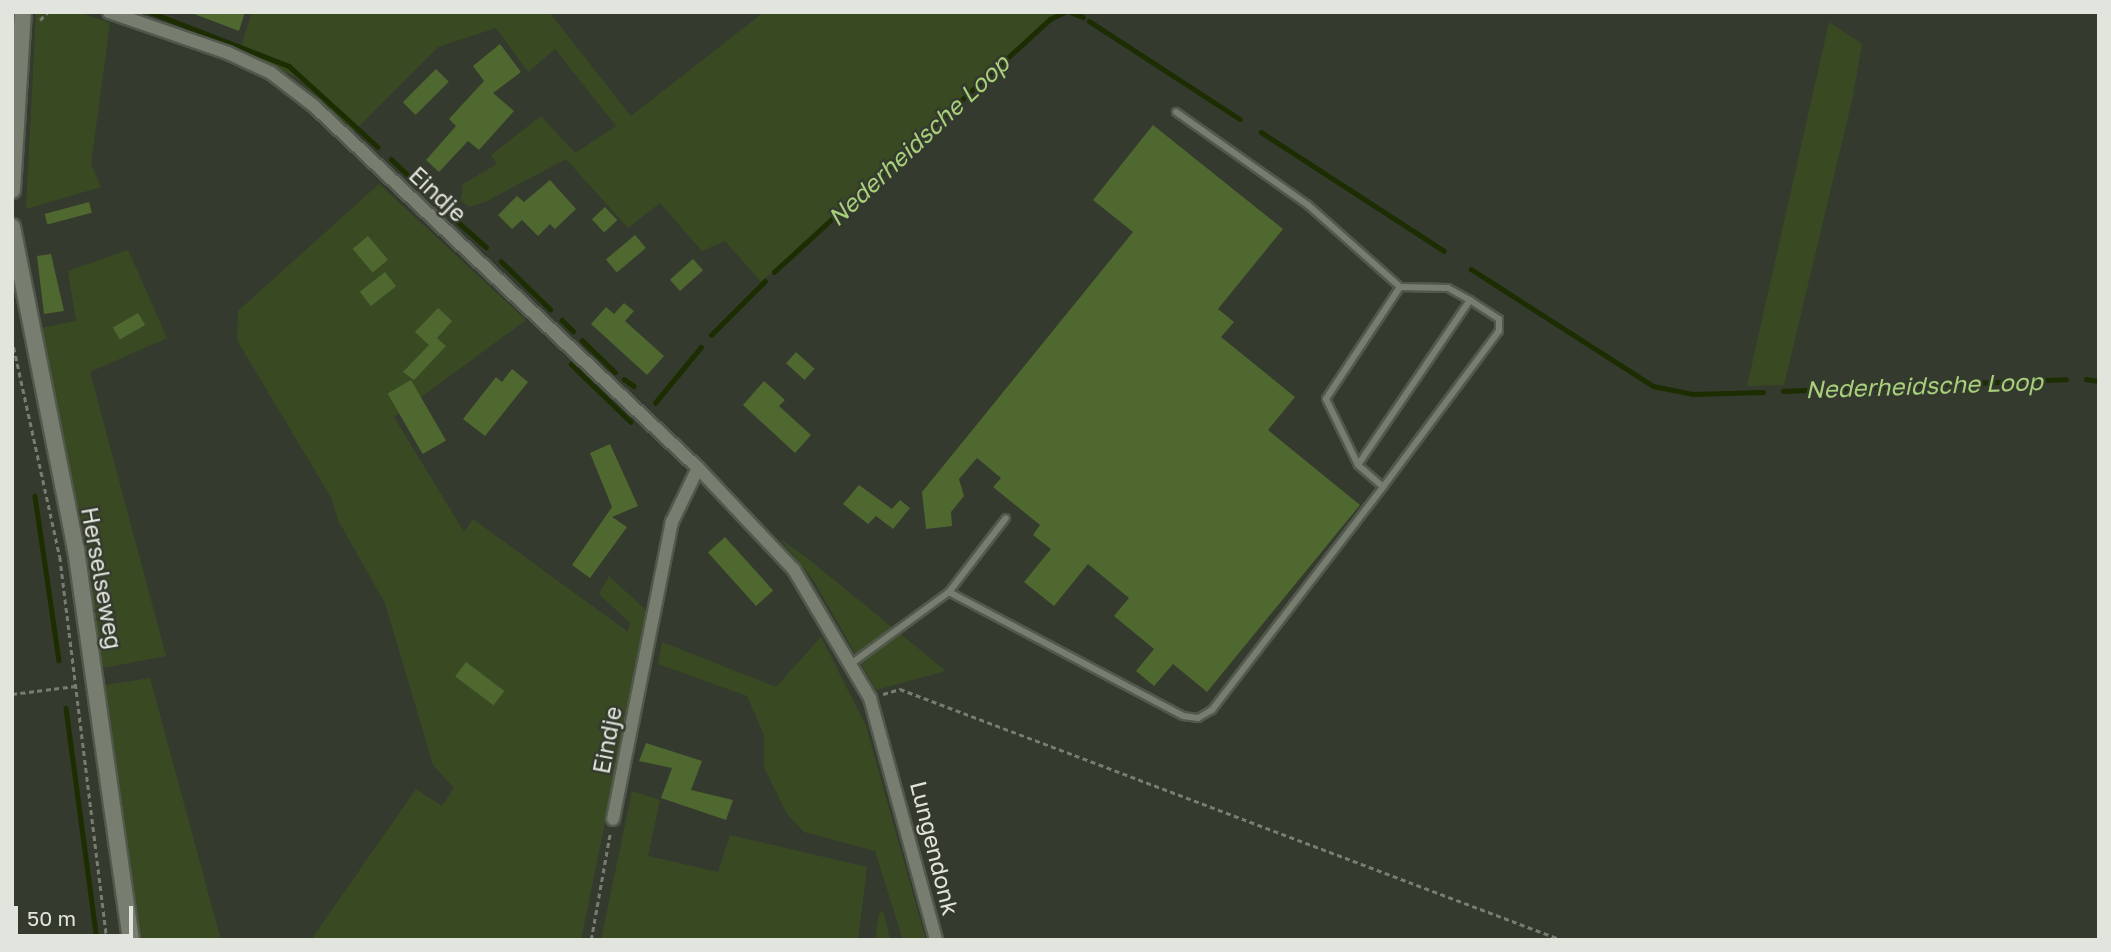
<!DOCTYPE html>
<style>
body{margin:0}
#map{position:relative;width:2111px;height:952px;overflow:hidden;background:#343a2d;font-family:"Golos Text",sans-serif}
div>[style]{position:absolute}
.green>*{inset:0;background:#394a23}
.stream>*{height:4.5px;margin:-2.25px;padding:0 2.25px;transform-origin:2.25px;border-radius:2.25px;background:#1c2d01}
.building>*{inset:0;background:#4f682f;transform-origin:0 0}
.path>*{height:2.5px;margin-top:-1.25px;transform-origin:0;background:repeating-linear-gradient(90deg,#787d73 0 5px,transparent 0 8.5px)}
.roads{filter:drop-shadow(2px 0 #52584d) drop-shadow(-2px 0 #52584d) drop-shadow(0 2px #52584d) drop-shadow(0 -2px #52584d)}
.service>*{height:6px;margin:-3px;padding:0 3px;transform-origin:3px;border-radius:3px;background:#777e70}
.minor>*{height:12px;margin:-6px;padding:0 6px;transform-origin:6px;border-radius:6px;background:#777e70}
.tertiary>*{height:16px;margin:-8px;padding:0 8px;transform-origin:8px;border-radius:8px;background:#777e70}
span{translate:-50% -50%;white-space:nowrap;text-align:center;line-height:1.15;-webkit-text-stroke:5px #343a2d;paint-order:stroke}
.street-label{font-size:23px;color:#e1e5de}
.water-label{font-size:24px;color:#a8cf7a;font-style:italic}
.frame{position:absolute;inset:0;border:14px solid #e1e5de;pointer-events:none}
.scale{position:absolute;left:14px;top:906px;width:119px;height:32px;box-sizing:border-box;border:4px solid #e1e5de;border-top:0;padding-left:9px;font-size:21px;line-height:24px;white-space:nowrap;color:#e1e5de;-webkit-text-stroke:5px #343a2d;paint-order:stroke}
</style>
<div id="map">
<div class="green">
<i style="clip-path:polygon(36px 12px,78px 12px,110px 23px,91px 164px,101px 187px,26px 209px)"></i>
<i style="clip-path:polygon(252px 12px,549px 12px,631px 116px,764px 12px,1059px 12px,761px 282px,725px 241px,702px 251px,660px 203px,628px 228px,566px 159px,485px 202px,469px 207px,461px 201px,463px 184px,497px 164px,491px 155px,541px 116px,575px 153px,616px 126px,555px 49px,528px 72px,496px 28px,438px 47px,354px 131px,297px 78px,240px 50px)"></i>
<i style="clip-path:polygon(1829px 22px,1862px 44px,1853px 96px,1784px 385px,1747px 386px)"></i>
<i style="clip-path:polygon(379px 184px,526px 320px,394px 417px,464px 532px,473px 519px,628px 632px,630px 623px,599px 594px,609px 576px,648px 612px,581px 940px,311px 940px,416px 789px,442px 806px,454px 788px,433px 765px,385px 603px,338px 520px,332px 499px,237px 340px,238px 311px)"></i>
<i style="clip-path:polygon(128px 250px,167px 338px,90px 372px,166px 656px,103px 668px,36px 329px,76px 321px,68px 271px)"></i>
<i style="clip-path:polygon(779px 538px,807px 558px,946px 671px,876px 690px,814px 581px)"></i>
<i style="clip-path:polygon(821px 637px,866px 726px,926px 940px,903px 940px,875px 851px,804px 832px,787px 814px,764px 767px,764px 735px,747px 696px,658px 664px,662px 642px,776px 687px)"></i>
<i style="clip-path:polygon(150px 678px,221px 940px,136px 940px,105px 685px)"></i>
<i style="clip-path:polygon(632px 791px,660px 800px,648px 856px,718px 872px,730px 835px,867px 867px,858px 940px,601px 940px)"></i>
<i style="clip-path:polygon(883px 910px,890px 940px,875px 940px,879px 914px)"></i>
</div>
<div class="stream">
<i style="left:150px;top:12px;width:149px;rotate:21.2deg"></i>
<i style="left:289px;top:66px;width:120px;rotate:42.3deg"></i>
<i style="left:1070px;top:12px;width:14px;rotate:21deg"></i>
<i style="left:1089px;top:21px;width:180px;rotate:33deg"></i>
<i style="left:1261px;top:132px;width:218px;rotate:33deg"></i>
<i style="left:391px;top:159px;width:47px;rotate:43.3deg"></i>
<i style="left:437px;top:203px;width:66px;rotate:41.9deg"></i>
<i style="left:501px;top:261px;width:69px;rotate:44.4deg"></i>
<i style="left:1471px;top:269px;width:216px;rotate:32.7deg"></i>
<i style="left:1653px;top:386px;width:41px;rotate:11.3deg"></i>
<i style="left:1693px;top:394px;width:70px;rotate:-1.6deg"></i>
<i style="left:774px;top:272px;width:374px;rotate:-42.5deg"></i>
<i style="left:1050px;top:19px;width:17px;rotate:-25deg"></i>
<i style="left:562px;top:320px;width:16px;rotate:45deg"></i>
<i style="left:711px;top:335px;width:76px;rotate:-45deg"></i>
<i style="left:582px;top:340px;width:46px;rotate:44.1deg"></i>
<i style="left:571px;top:364px;width:83px;rotate:44deg"></i>
<i style="left:624px;top:379px;width:12px;rotate:35deg"></i>
<i style="left:2086px;top:379px;width:13px;rotate:9deg"></i>
<i style="left:1783px;top:391px;width:283px;rotate:-2.4deg"></i>
<i style="left:655px;top:403px;width:72px;rotate:-50.6deg"></i>
<i style="left:35px;top:496px;width:166px;rotate:81.7deg"></i>
<i style="left:66px;top:708px;width:234px;rotate:82.4deg"></i>
</div>
<div class="building">
<i style="clip-path:polygon(189px 12px,245px 12px,239px 31px)"></i>
<i style="clip-path:polygon(500px 44px,521px 72px,493px 93px,514px 111px,479px 150px,468px 141px,439px 172px,426px 160px,456px 126px,449px 119px,484px 81px,473px 66px)"></i>
<i style="left:436px;top:69px;width:18px;height:47px;rotate:45deg"></i>
<i style="clip-path:polygon(1153px 125px,1283px 229px,1218px 309px,1234px 322px,1221px 337px,1295px 397px,1268px 430px,1360px 505px,1207px 692px,1173px 664px,1154px 686px,1136px 671px,1154px 649px,1114px 616px,1129px 598px,1088px 564px,1054px 606px,1024px 582px,1051px 549px,1033px 535px,1040px 525px,993px 487px,1001px 478px,977px 458px,959px 479px,964px 496px,951px 512px,952px 526px,926px 529px,922px 492px,1133px 232px,1093px 200px)"></i>
<i style="clip-path:polygon(550px 180px,576px 209px,555px 229px,550px 224px,538px 236px,522px 220px,512px 229px,498px 215px,517px 196px,524px 202px)"></i>
<i style="left:89px;top:202px;width:11px;height:46px;rotate:75deg"></i>
<i style="left:605px;top:207px;width:18px;height:18px;rotate:47deg"></i>
<i style="left:635px;top:235px;width:17px;height:38px;rotate:50deg"></i>
<i style="left:368px;top:236px;width:31px;height:20px;rotate:50deg"></i>
<i style="clip-path:polygon(51px 254px,64px 311px,44px 314px,37px 256px)"></i>
<i style="left:693px;top:259px;width:15px;height:31px;rotate:48deg"></i>
<i style="left:385px;top:272px;width:18px;height:32px;rotate:52deg"></i>
<i style="clip-path:polygon(624px 303px,634px 311px,625px 321px,664px 356px,647px 375px,591px 324px,606px 307px,614px 314px)"></i>
<i style="clip-path:polygon(438px 308px,452px 321px,437px 338px,446px 346px,414px 380px,403px 372px,429px 345px,415px 332px)"></i>
<i style="left:138px;top:313px;width:14px;height:29px;rotate:60deg"></i>
<i style="left:796px;top:352px;width:25px;height:15px;rotate:42deg"></i>
<i style="clip-path:polygon(512px 369px,528px 382px,485px 436px,463px 419px,496px 377px,502px 382px)"></i>
<i style="left:411px;top:380px;width:70px;height:27px;rotate:60deg"></i>
<i style="clip-path:polygon(764px 381px,785px 400px,779px 406px,811px 435px,795px 453px,743px 405px)"></i>
<i style="clip-path:polygon(610px 444px,638px 506px,612px 517px,627px 527px,590px 578px,572px 565px,612px 507px,590px 453px)"></i>
<i style="clip-path:polygon(859px 485px,892px 509px,900px 500px,910px 508px,893px 529px,876px 516px,868px 524px,843px 504px)"></i>
<i style="left:725px;top:537px;width:72px;height:23px;rotate:48deg"></i>
<i style="left:466px;top:662px;width:48px;height:18px;rotate:37deg"></i>
<i style="clip-path:polygon(646px 743px,702px 761px,691px 790px,733px 800px,726px 820px,661px 798px,672px 768px,639px 761px)"></i>
</div>
<div class="path">
<i style="left:40px;top:20px;width:11px;rotate:-45deg"></i>
<i style="left:12px;top:339px;width:223px;rotate:77.6deg"></i>
<i style="left:60px;top:557px;width:386px;rotate:83deg"></i>
<i style="left:12px;top:694px;width:64px;rotate:-7.1deg"></i>
<i style="left:883px;top:694px;width:18px;rotate:-16deg"></i>
<i style="left:900px;top:689px;width:708px;rotate:20.76deg"></i>
<i style="left:591px;top:940px;width:109px;rotate:-79.9deg"></i>
</div>
<div class="roads">
<div class="service">
<i style="left:1176px;top:112px;width:161px;rotate:35.2deg"></i>
<i style="left:1308px;top:205px;width:123px;rotate:41.7deg"></i>
<i style="left:1400px;top:287px;width:134px;rotate:123.5deg"></i>
<i style="left:1326px;top:399px;width:73px;rotate:64.1deg"></i>
<i style="left:1358px;top:465px;width:33px;rotate:41deg"></i>
<i style="left:1400px;top:287px;width:48px;rotate:1.2deg"></i>
<i style="left:1448px;top:288px;width:25px;rotate:29deg"></i>
<i style="left:949px;top:592px;width:265px;rotate:27.9deg"></i>
<i style="left:1183px;top:716px;width:15px;rotate:8deg"></i>
<i style="left:1198px;top:718px;width:16px;rotate:-30deg"></i>
<i style="left:1212px;top:710px;width:281px;rotate:-52.5deg"></i>
<i style="left:1383px;top:487px;width:194px;rotate:-53.4deg"></i>
<i style="left:1499px;top:331px;width:12px;rotate:-90deg"></i>
<i style="left:1499px;top:319px;width:35px;rotate:-147deg"></i>
<i style="left:1470px;top:300px;width:199px;rotate:124.2deg"></i>
<i style="left:852px;top:663px;width:120px;rotate:-36.2deg"></i>
<i style="left:949px;top:592px;width:93px;rotate:-52.4deg"></i>
</div>
<div class="minor">
<i style="left:109px;top:12px;width:126px;rotate:19deg"></i>
<i style="left:228px;top:53px;width:47px;rotate:24.9deg"></i>
<i style="left:271px;top:73px;width:54px;rotate:37.5deg"></i>
<i style="left:314px;top:106px;width:528px;rotate:43.31deg"></i>
<i style="left:698px;top:468px;width:140px;rotate:46.7deg"></i>
<i style="left:794px;top:570px;width:149px;rotate:59.3deg"></i>
<i style="left:870px;top:698px;width:251px;rotate:74.7deg"></i>
<i style="left:613px;top:819px;width:303px;rotate:-78.8deg"></i>
<i style="left:672px;top:522px;width:60px;rotate:-64.3deg"></i>
</div>
<div class="tertiary">
<i style="left:12px;top:190px;width:178px;rotate:-86.5deg"></i>
<i style="left:12px;top:227px;width:328px;rotate:78.8deg"></i>
<i style="left:76px;top:549px;width:395px;rotate:82deg"></i>
</div>
</div>
<div class="street-label">
<span style="left:438px;top:194px;rotate:43deg">Eindje</span>
<span style="left:102px;top:578px;rotate:80deg">Herselseweg</span>
<span style="left:607px;top:740px;rotate:-79deg">Eindje</span>
<span style="left:935px;top:848px;rotate:76deg">Lungendonk</span>
</div>
<div class="water-label">
<span style="left:918px;top:140px;rotate:-43deg">Nederheidsche Loop</span>
<span style="left:1924px;top:385px;rotate:-2deg">Nederheidsche Loop</span>
</div>
<div class="frame"></div>
<div class="scale">50 m</div>
</div>
